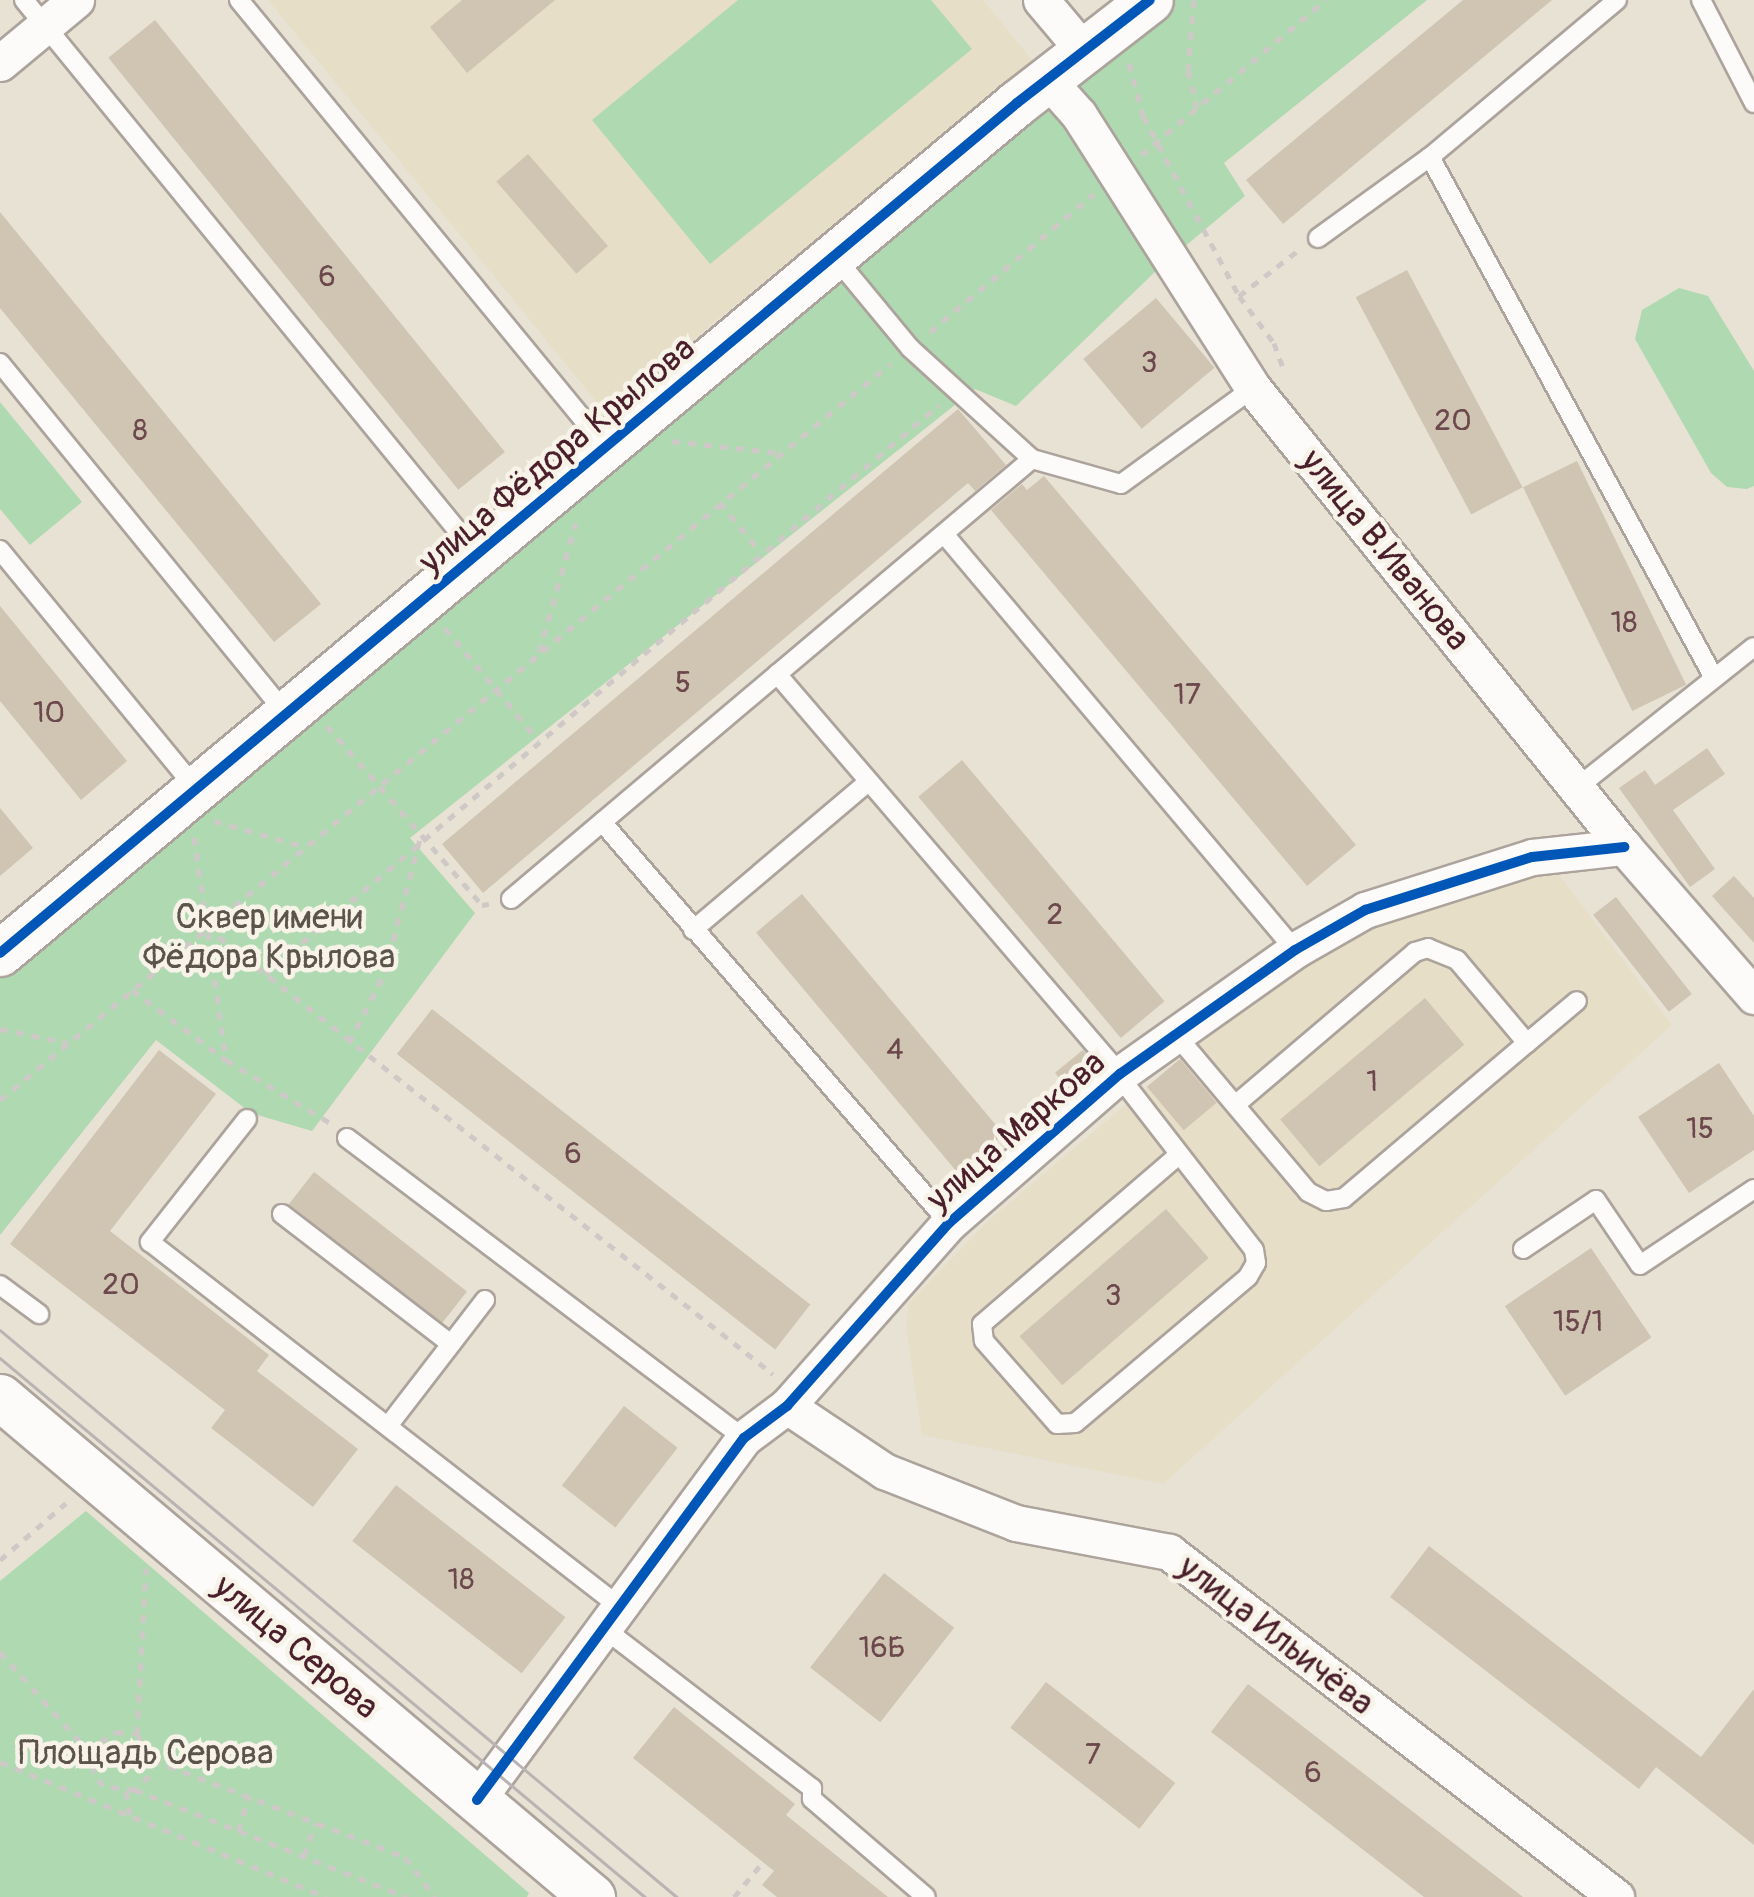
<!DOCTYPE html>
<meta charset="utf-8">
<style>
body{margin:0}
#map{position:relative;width:1754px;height:1897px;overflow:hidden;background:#e8e2d5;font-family:Pangolin,sans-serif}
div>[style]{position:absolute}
.built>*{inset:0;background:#e6dec6}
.green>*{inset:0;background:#afd9b0}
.building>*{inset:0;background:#d0c4b2;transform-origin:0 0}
.path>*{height:5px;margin-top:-2.5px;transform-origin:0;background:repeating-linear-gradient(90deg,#cec9c7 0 8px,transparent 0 16px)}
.roads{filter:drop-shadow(2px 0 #aca39c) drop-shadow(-2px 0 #aca39c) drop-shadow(0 2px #aca39c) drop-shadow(0 -2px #aca39c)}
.service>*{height:18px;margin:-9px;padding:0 9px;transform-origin:9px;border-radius:9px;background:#fcfbf9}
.minor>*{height:35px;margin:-17.5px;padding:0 17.5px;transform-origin:17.5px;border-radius:17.5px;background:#fcfbf9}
.tertiary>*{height:45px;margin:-22.5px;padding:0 22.5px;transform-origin:22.5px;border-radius:22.5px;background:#fcfbf9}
.tram>*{height:2.5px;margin:-1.25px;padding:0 1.25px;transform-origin:1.25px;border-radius:1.25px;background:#b9b3b3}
.cycleway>*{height:10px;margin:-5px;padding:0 5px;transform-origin:5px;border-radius:5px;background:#0057b8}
span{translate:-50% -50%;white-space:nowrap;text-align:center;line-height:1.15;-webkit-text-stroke:9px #f7f3e8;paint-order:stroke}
.number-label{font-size:30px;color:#6c484d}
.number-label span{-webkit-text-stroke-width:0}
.street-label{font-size:35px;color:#4a1f2b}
.park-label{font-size:35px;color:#5a544a}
</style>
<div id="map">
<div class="built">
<i style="clip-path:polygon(268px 0,983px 0,1033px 61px,605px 412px)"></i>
<i style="clip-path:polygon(1553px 867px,1672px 1025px,1163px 1484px,922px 1435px,906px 1327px,909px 1303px,988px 1221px,1181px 1058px,1353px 930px)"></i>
</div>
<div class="green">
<i style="clip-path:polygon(738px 0,931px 0,972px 49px,710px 264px,592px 120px)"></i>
<i style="clip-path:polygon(1165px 0,1427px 0,1224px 163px,1245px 196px,1158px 269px,1016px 406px,975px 389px,410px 838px,475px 913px,312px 1131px,251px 1113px,156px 1040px,0 1235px,0 963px)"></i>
<i style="clip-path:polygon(1679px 288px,1708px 296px,1754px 371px,1754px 486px,1747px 489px,1727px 487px,1711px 473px,1635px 339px,1642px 310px)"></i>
<i style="clip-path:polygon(0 402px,82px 502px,30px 545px,0 509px)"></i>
<i style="clip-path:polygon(86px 1511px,529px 1893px,527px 1897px,0 1897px,0 1581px)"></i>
</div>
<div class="building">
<i style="clip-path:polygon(462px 0,555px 0,467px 73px,430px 27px)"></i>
<i style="clip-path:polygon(1463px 0,1552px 0,1283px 224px,1246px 180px)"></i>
<i style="left:155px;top:20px;width:556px;height:60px;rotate:51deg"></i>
<i style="left:528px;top:154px;width:122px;height:42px;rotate:49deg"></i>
<i style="clip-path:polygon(0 212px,321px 604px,274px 642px,0 308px)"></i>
<i style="left:1407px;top:270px;width:246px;height:58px;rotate:62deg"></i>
<i style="left:1156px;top:298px;width:91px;height:95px;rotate:50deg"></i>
<i style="clip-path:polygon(958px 409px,1006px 465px,975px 491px,968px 483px,483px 893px,442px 844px)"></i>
<i style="left:1577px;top:461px;width:249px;height:60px;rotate:64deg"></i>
<i style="clip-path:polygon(1044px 476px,1356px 845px,1307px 886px,991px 510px,1022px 484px,1027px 490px)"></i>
<i style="clip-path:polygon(0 606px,127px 761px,81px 800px,0 701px)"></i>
<i style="clip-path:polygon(1707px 748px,1725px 774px,1673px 810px,1715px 869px,1690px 887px,1619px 788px,1645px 770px,1655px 785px)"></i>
<i style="left:962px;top:760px;width:315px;height:57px;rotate:50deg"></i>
<i style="clip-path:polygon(0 808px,33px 848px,0 876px)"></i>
<i style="clip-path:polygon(1734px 876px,1754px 898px,1754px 943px,1712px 896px)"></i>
<i style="left:802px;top:894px;width:314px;height:60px;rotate:50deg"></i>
<i style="left:1616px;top:897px;width:123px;height:29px;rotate:52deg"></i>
<i style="left:1425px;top:998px;width:61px;height:189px;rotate:50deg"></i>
<i style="left:432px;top:1009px;width:480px;height:57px;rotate:38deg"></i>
<i style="clip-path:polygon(159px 1050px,216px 1094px,110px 1231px,269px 1355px,257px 1371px,358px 1449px,313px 1507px,211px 1428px,225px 1410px,10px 1244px)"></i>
<i style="left:1083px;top:1050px;width:21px;height:36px;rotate:51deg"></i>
<i style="left:1180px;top:1059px;width:57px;height:43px;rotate:50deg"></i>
<i style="clip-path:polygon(1719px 1063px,1754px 1116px,1754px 1150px,1689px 1193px,1638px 1117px)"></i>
<i style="left:314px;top:1172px;width:194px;height:41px;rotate:38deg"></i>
<i style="left:1166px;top:1209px;width:65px;height:194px;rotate:49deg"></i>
<i style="left:1591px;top:1248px;width:108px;height:104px;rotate:56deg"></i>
<i style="left:624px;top:1406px;width:68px;height:101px;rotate:38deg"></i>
<i style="left:396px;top:1485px;width:215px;height:71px;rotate:38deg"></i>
<i style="clip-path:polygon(1429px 1546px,1701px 1757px,1754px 1689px,1754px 1845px,1656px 1767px,1639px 1789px,1390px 1597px)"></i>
<i style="left:884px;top:1573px;width:89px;height:120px;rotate:38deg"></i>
<i style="left:1046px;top:1682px;width:164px;height:58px;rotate:38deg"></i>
<i style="clip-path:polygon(1248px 1684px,1523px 1897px,1424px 1897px,1231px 1747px,1211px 1732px)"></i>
<i style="clip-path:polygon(674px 1707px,795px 1804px,786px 1815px,888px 1897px,777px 1897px,762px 1885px,774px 1871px,633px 1758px)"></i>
</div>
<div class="path">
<i style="left:1194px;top:0;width:70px;rotate:94.9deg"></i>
<i style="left:1188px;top:70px;width:39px;rotate:77deg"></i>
<i style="left:1129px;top:63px;width:55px;rotate:75.2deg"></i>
<i style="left:1143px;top:116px;width:204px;rotate:61.9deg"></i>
<i style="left:1239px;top:296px;width:59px;rotate:53.3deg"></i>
<i style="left:1274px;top:343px;width:32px;rotate:70deg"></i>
<i style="left:1141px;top:155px;width:241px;rotate:-40deg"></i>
<i style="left:1239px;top:296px;width:77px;rotate:-37.6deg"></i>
<i style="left:930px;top:332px;width:214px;rotate:-40.1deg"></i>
<i style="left:672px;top:441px;width:108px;rotate:6.4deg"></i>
<i style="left:720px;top:502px;width:65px;rotate:51.2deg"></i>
<i style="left:445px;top:628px;width:144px;rotate:50.3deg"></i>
<i style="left:539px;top:652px;width:134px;rotate:-74deg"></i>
<i style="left:327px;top:726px;width:237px;rotate:49.1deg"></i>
<i style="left:482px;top:905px;width:7px;rotate:-8deg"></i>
<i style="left:214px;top:821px;width:91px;rotate:15.9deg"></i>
<i style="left:194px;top:837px;width:225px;rotate:81.8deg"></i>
<i style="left:226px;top:1060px;width:124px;rotate:31.1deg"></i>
<i style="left:206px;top:927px;width:722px;rotate:38.25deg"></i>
<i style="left:265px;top:974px;width:882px;rotate:-40.17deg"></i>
<i style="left:132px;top:990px;width:117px;rotate:36.7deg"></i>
<i style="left:0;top:1029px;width:69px;rotate:11.6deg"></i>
<i style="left:349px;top:1043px;width:80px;rotate:-63.1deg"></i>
<i style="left:385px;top:972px;width:138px;rotate:-75.3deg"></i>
<i style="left:0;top:1100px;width:1155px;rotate:-39.59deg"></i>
<i style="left:0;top:1560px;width:87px;rotate:-40.8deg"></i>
<i style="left:0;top:1652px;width:137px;rotate:48.3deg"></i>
<i style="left:137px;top:1734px;width:166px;rotate:-86.9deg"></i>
<i style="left:153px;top:1760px;width:16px;rotate:104deg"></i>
<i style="left:149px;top:1776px;width:20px;rotate:135deg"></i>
<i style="left:135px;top:1790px;width:32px;rotate:-173deg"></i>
<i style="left:103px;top:1786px;width:18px;rotate:-124deg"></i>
<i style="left:93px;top:1771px;width:30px;rotate:-76deg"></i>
<i style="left:100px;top:1742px;width:19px;rotate:-32deg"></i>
<i style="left:116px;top:1732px;width:21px;rotate:5deg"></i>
<i style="left:137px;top:1734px;width:31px;rotate:58deg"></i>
<i style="left:153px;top:1760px;width:270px;rotate:21.1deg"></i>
<i style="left:405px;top:1857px;width:50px;rotate:53.1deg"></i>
<i style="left:0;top:1762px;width:353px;rotate:22.5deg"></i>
<i style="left:135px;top:1790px;width:292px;rotate:21.5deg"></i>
<i style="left:126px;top:1791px;width:24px;rotate:81deg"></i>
<i style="left:238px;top:1831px;width:36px;rotate:-72deg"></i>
<i style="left:304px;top:1856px;width:35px;rotate:-70deg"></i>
<i style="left:734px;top:1897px;width:45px;rotate:-50.4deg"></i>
</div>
<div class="roads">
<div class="service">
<i style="left:24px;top:0;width:714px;rotate:50.74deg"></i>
<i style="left:239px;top:0;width:577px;rotate:50.63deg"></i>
<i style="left:1701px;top:0;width:116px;rotate:62.8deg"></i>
<i style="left:1430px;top:157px;width:591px;rotate:61.4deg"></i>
<i style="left:1318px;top:238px;width:138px;rotate:-35.9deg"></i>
<i style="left:1430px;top:157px;width:244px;rotate:-40deg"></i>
<i style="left:834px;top:256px;width:119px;rotate:50.4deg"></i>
<i style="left:910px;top:348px;width:165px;rotate:42.3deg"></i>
<i style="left:1032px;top:459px;width:92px;rotate:15.7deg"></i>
<i style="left:1121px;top:484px;width:163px;rotate:-36deg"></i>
<i style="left:0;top:363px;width:454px;rotate:50.8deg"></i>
<i style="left:944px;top:534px;width:544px;rotate:49.84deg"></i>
<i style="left:0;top:550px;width:309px;rotate:50.6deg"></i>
<i style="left:777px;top:674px;width:527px;rotate:49.39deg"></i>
<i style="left:1579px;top:786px;width:223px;rotate:-38.5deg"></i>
<i style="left:602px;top:822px;width:530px;rotate:49.13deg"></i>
<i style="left:511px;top:899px;width:682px;rotate:-40.18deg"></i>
<i style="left:693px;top:930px;width:229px;rotate:-40.2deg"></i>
<i style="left:1176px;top:1035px;width:205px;rotate:49.9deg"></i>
<i style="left:1308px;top:1192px;width:20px;rotate:27deg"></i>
<i style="left:1326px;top:1201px;width:18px;rotate:-9deg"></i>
<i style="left:1344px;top:1198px;width:240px;rotate:-40.3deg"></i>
<i style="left:1527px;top:1043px;width:109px;rotate:-130.1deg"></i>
<i style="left:1457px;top:960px;width:31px;rotate:-158deg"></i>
<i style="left:1428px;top:948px;width:14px;rotate:163deg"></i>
<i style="left:1415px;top:952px;width:236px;rotate:139.6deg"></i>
<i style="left:1527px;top:1043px;width:65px;rotate:-40deg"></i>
<i style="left:1119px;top:1076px;width:220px;rotate:52.2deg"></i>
<i style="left:1254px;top:1250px;width:13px;rotate:81deg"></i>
<i style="left:1256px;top:1263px;width:16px;rotate:120deg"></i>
<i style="left:1248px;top:1277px;width:226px;rotate:139.8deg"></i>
<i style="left:1075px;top:1423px;width:18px;rotate:177deg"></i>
<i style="left:1057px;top:1424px;width:111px;rotate:-131.3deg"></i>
<i style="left:984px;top:1341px;width:17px;rotate:-97deg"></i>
<i style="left:982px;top:1324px;width:256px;rotate:-40.7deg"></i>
<i style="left:247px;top:1119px;width:157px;rotate:128.3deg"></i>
<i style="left:150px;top:1242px;width:590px;rotate:37.84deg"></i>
<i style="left:347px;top:1138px;width:498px;rotate:37.1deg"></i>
<i style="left:282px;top:1214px;width:213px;rotate:37.6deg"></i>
<i style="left:1523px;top:1249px;width:88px;rotate:-33.9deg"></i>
<i style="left:1596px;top:1200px;width:78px;rotate:55.9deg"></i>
<i style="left:1640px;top:1265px;width:137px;rotate:-33.7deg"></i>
<i style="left:0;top:1285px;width:49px;rotate:36.6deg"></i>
<i style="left:388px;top:1426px;width:159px;rotate:-52.4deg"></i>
<i style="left:602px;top:1627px;width:265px;rotate:37.5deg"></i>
<i style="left:812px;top:1788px;width:11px;rotate:90deg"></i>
<i style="left:812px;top:1799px;width:150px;rotate:40.7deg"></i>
</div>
<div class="minor">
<i style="left:1041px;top:0;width:67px;rotate:49.9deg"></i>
<i style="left:0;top:63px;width:99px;rotate:-39.7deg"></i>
<i style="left:1048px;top:80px;width:47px;rotate:48.5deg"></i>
<i style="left:1079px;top:115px;width:324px;rotate:57.5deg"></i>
<i style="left:1253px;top:388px;width:590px;rotate:51.05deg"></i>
<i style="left:1624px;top:847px;width:198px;rotate:48.9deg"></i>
<i style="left:787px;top:1406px;width:117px;rotate:33.8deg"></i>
<i style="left:884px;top:1471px;width:142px;rotate:21.5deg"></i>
<i style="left:1016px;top:1523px;width:156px;rotate:10.7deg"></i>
<i style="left:1169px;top:1552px;width:565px;rotate:37.66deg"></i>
<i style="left:477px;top:1800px;width:450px;rotate:-53.6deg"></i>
<i style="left:744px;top:1438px;width:54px;rotate:-36.7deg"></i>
<i style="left:787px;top:1406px;width:244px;rotate:-48.5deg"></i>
<i style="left:949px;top:1223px;width:227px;rotate:-41.1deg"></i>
<i style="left:1120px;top:1074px;width:214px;rotate:-35.3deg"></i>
<i style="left:1295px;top:950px;width:81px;rotate:-29.7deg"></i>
<i style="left:1365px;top:910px;width:175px;rotate:-17.6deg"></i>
<i style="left:1532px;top:857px;width:93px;rotate:-6.2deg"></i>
</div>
<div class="tertiary">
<i style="left:0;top:953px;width:1325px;rotate:-39.89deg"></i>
<i style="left:1017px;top:103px;width:168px;rotate:-37.8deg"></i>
<i style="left:0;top:1397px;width:775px;rotate:40.18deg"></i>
</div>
</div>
<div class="tram">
<i style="left:0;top:1330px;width:883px;rotate:39.95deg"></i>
<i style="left:0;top:1358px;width:841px;rotate:39.88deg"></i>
</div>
<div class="cycleway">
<i style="left:0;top:953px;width:1325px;rotate:-39.89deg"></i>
<i style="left:1017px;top:103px;width:168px;rotate:-37.8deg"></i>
<i style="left:477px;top:1800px;width:450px;rotate:-53.6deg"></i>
<i style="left:744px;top:1438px;width:54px;rotate:-36.7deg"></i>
<i style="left:787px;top:1406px;width:244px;rotate:-48.5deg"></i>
<i style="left:949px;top:1223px;width:227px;rotate:-41.1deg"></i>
<i style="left:1120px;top:1074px;width:214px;rotate:-35.3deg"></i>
<i style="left:1295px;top:950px;width:81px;rotate:-29.7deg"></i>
<i style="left:1365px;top:910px;width:175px;rotate:-17.6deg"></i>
<i style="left:1532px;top:857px;width:93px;rotate:-6.2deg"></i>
</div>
<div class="number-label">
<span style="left:327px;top:277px">6</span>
<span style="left:1149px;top:363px">3</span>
<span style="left:1453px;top:421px">20</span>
<span style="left:140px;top:431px">8</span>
<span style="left:1624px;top:623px">18</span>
<span style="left:683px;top:683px">5</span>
<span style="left:1187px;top:695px">17</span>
<span style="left:49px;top:713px">10</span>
<span style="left:1055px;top:915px">2</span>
<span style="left:895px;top:1050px">4</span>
<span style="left:1372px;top:1082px">1</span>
<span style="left:1700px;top:1129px">15</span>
<span style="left:573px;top:1154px">6</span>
<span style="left:121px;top:1285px">20</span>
<span style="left:1113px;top:1296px">3</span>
<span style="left:1578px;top:1322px">15/1</span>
<span style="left:461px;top:1580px">18</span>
<span style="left:882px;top:1648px">16Б</span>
<span style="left:1093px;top:1755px">7</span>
<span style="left:1313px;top:1773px">6</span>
</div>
<div class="street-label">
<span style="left:557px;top:455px;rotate:-40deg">улица Фёдора Крылова</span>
<span style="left:1385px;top:550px;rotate:51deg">улица В.Иванова</span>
<span style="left:1016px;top:1131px;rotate:-41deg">улица Маркова</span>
<span style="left:1276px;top:1635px;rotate:38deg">улица Ильичёва</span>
<span style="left:296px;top:1647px;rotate:40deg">улица Серова</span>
</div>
<div class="park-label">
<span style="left:269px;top:937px">Сквер имени<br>Фёдора Крылова</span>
<span style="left:146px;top:1753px">Площадь Серова</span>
</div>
</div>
